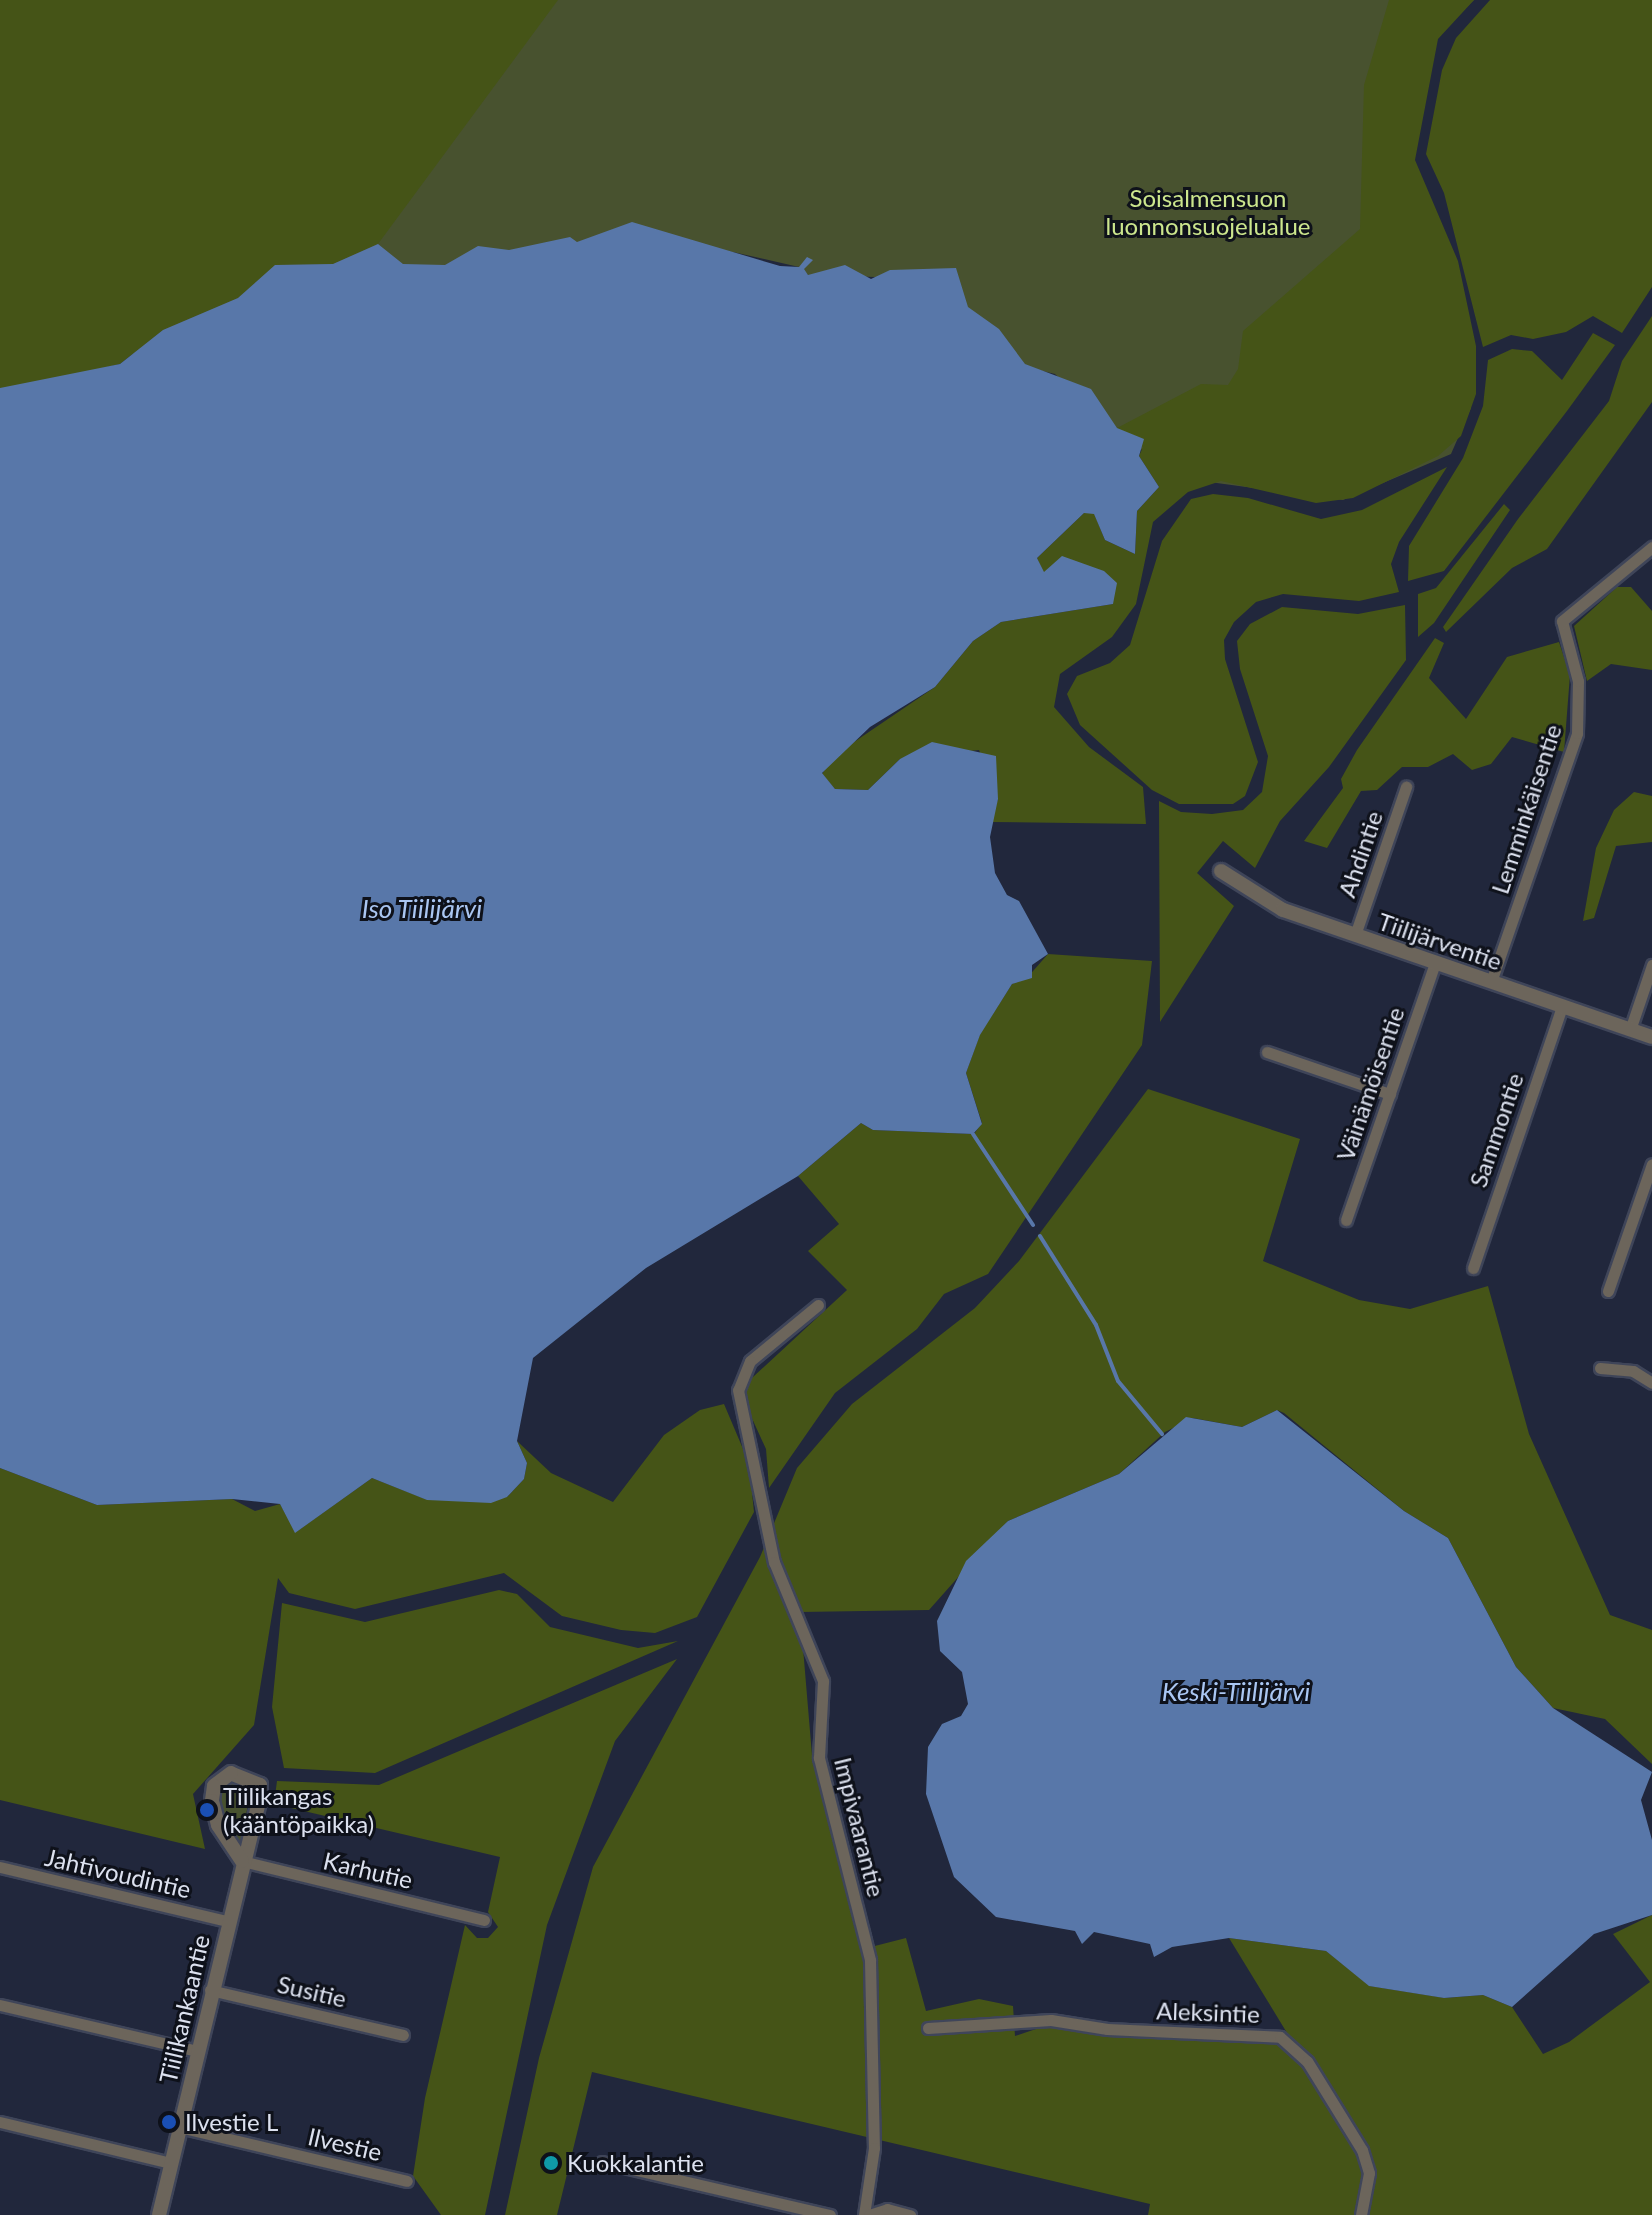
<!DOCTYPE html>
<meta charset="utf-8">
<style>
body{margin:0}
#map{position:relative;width:1652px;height:2215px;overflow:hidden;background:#21273c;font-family:Lato,sans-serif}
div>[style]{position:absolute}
.green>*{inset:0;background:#48522f}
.forest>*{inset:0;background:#455417}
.water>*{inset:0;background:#5877a9}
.stream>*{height:4px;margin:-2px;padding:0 2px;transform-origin:2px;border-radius:2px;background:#5877a9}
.roads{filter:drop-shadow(2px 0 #3f4559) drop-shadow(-2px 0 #3f4559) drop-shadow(0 2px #3f4559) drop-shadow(0 -2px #3f4559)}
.minor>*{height:11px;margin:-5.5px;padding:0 5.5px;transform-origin:5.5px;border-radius:5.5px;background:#6c655b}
.tertiary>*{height:14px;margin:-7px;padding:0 7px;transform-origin:7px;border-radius:7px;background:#6c655b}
.dots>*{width:22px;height:22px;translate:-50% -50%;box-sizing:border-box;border:4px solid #0e111a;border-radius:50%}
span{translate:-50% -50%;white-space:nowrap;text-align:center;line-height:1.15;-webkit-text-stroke:6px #0e111a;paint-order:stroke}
.park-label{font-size:24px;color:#cce68d}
.street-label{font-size:24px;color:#dce1ef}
.poi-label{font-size:24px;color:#dce1ef}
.left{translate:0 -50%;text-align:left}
.water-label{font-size:26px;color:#aac6f2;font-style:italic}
</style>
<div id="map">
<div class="green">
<i style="clip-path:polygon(280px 0,1474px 0,1436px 37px,1409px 143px,1469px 331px,1471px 408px,1451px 454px,1343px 500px,1202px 481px,1121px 439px,1055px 374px,1030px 368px,875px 277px,808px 275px,799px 267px,733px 252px,571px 246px,453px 263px,0 392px,0 334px)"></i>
<i style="clip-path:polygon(231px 1778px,247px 1782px,250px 1793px,240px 1848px,218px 1812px,218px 1794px)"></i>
</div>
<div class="forest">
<i style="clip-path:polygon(0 0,558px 0,378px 244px,333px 264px,275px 265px,238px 298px,163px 330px,120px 364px,18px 389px,0 388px)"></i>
<i style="clip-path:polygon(1389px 0,1474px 0,1438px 39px,1415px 160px,1458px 261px,1476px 346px,1476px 394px,1461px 436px,1438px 456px,1353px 498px,1316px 503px,1221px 481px,1188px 492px,1153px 522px,1136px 604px,1112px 637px,1060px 674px,1054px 707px,1089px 747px,1143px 787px,1146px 824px,990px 822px,998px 799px,979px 750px,900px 759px,868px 790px,835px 789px,822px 774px,835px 755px,935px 687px,973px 641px,1001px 622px,1113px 604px,1043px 572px,1037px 558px,1084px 513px,1094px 513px,1105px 540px,1135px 554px,1137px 511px,1159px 487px,1139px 456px,1143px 447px,1117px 428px,1201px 384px,1228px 385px,1238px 369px,1243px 331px,1360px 229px,1364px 85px)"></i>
<i style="clip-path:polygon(1490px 0,1652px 0,1652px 287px,1622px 333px,1593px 316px,1566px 332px,1533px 339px,1511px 335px,1483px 347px,1444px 193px,1426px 154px,1442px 70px,1456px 38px)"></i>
<i style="clip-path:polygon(1652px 316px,1652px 402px,1547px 549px,1512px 568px,1446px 632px,1443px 627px,1518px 519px,1609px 401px,1622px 361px)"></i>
<i style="clip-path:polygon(1593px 333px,1615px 345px,1567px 411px,1444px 571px,1408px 581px,1409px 546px,1463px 458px,1483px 406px,1488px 360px,1512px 349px,1532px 351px,1562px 380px)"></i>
<i style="clip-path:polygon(1447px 467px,1399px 542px,1391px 564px,1399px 592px,1359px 601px,1283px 594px,1256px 602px,1234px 622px,1224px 640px,1225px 659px,1258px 762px,1245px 796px,1233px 804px,1179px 804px,1152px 790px,1080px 725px,1067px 694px,1077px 676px,1110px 663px,1130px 645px,1162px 541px,1191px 499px,1213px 494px,1248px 498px,1321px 519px,1362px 510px)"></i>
<i style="clip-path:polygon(1504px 504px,1510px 510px,1434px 623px,1418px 637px,1418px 594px,1436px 588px)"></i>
<i style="clip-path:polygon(1617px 587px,1631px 587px,1652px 611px,1652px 670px,1611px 664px,1587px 681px,1574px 626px)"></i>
<i style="clip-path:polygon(1405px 605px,1406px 660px,1329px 767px,1280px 821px,1255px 868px,1223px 841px,1197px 873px,1234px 906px,1160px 1022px,1159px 801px,1181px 812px,1212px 814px,1243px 810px,1262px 792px,1268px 756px,1240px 669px,1237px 641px,1250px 624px,1282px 607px,1358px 614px)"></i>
<i style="clip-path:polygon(1435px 638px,1444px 643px,1429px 678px,1466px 719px,1507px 657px,1559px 642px,1570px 675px,1564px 752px,1512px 737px,1491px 764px,1472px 770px,1453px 754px,1428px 767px,1402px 767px,1377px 790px,1361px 791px,1327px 848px,1304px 841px,1343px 788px,1341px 779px,1357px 750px)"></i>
<i style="clip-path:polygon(1634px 792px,1652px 796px,1652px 842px,1616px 846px,1594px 918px,1583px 921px,1596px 848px,1614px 810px)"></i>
<i style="clip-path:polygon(1048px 954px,1152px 961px,1142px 1045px,988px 1274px,944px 1294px,917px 1329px,835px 1393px,769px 1488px,766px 1449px,739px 1390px,847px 1290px,808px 1251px,839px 1224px,798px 1176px,861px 1123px,873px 1130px,974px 1134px,982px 1123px,966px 1073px,980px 1034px,1012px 984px,1026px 979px)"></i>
<i style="clip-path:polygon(1148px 1089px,1300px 1139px,1263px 1261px,1359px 1300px,1410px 1309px,1488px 1286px,1529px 1434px,1610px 1615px,1652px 1630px,1652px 1764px,1605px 1719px,1553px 1708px,1516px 1667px,1448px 1538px,1404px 1511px,1284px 1413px,1277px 1410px,1242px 1427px,1193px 1418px,1165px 1432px,1119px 1474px,1008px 1521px,929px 1610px,800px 1612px,812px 1755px,863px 1949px,906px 1938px,926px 2011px,979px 1999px,1013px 2006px,1015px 2036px,1051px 2024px,1295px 2046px,1229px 1938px,1326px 1951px,1370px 1986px,1445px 1998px,1483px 1995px,1512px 2007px,1543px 2054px,1569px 2042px,1650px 1982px,1613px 1934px,1652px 1915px,1652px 2215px,1148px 2215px,1150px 2204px,592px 2072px,557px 2215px,505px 2215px,539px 2058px,593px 1867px,760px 1557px,797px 1468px,852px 1404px,975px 1308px,1019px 1261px)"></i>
<i style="clip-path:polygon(724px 1404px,749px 1463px,754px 1512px,697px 1617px,655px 1633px,621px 1630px,562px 1616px,504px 1573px,355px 1609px,289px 1593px,278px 1578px,254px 1725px,193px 1794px,205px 1849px,0 1800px,0 1468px,97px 1505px,232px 1499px,255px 1511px,280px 1504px,296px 1532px,372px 1478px,428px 1500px,507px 1497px,524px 1479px,527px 1463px,517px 1441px,551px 1473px,613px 1502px,664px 1435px,700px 1410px)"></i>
<i style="clip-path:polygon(499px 1590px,517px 1594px,550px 1627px,638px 1648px,678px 1641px,375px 1773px,284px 1768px,272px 1707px,282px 1603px,365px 1622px)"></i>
<i style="clip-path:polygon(677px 1659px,615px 1741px,547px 1925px,485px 2215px,441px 2215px,413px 2176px,425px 2098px,465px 1925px,477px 1938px,488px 1938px,498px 1927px,488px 1912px,500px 1857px,274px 1804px,277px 1781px,379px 1785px)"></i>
</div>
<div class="water">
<i style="clip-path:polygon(632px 222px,780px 266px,799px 267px,807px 257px,813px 260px,804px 269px,808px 275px,845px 265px,871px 279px,890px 270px,956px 268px,968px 307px,999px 329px,1025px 364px,1091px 389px,1117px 428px,1144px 439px,1139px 456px,1159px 487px,1137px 511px,1135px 554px,1105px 540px,1094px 514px,1084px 513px,1037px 558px,1044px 572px,1062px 556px,1104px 571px,1117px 583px,1113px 604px,1001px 622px,973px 641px,935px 687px,870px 727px,822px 773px,835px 789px,868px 790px,900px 759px,932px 742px,996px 756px,998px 799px,990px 837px,995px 873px,1007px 895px,1019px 901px,1048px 954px,1032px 965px,1032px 978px,1012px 984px,980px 1035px,966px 1073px,982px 1124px,973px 1134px,873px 1130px,861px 1123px,798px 1176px,646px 1268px,533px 1358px,517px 1441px,527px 1463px,524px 1479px,507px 1497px,491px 1503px,427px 1500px,372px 1478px,295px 1533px,280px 1504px,232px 1499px,97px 1505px,0 1468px,0 388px,120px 364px,163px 330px,238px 298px,275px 265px,333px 264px,378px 244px,403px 264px,445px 265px,478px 246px,509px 250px,570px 237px,577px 242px)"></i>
<i style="clip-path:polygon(1277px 1410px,1404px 1511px,1448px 1538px,1516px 1667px,1553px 1708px,1652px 1772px,1641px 1800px,1652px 1840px,1652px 1915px,1594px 1934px,1512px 2007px,1483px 1995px,1444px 1998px,1369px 1986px,1326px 1951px,1229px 1938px,1172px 1947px,1154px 1957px,1150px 1944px,1094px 1932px,1082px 1944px,1075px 1931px,996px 1917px,954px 1877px,926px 1794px,928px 1747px,942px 1724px,961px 1716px,968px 1704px,962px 1672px,940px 1651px,937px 1621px,966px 1561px,1008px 1521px,1119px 1474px,1186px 1417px,1242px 1427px)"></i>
</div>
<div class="stream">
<i style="left:973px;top:1134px;width:109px;rotate:56.6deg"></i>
<i style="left:1040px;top:1236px;width:105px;rotate:57.8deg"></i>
<i style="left:1096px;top:1325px;width:60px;rotate:68.6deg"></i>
<i style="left:1118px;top:1381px;width:69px;rotate:50.3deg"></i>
</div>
<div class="roads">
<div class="minor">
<i style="left:1355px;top:935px;width:157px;rotate:-71deg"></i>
<i style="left:1491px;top:982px;width:263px;rotate:-70.9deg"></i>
<i style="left:1577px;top:733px;width:52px;rotate:-88.9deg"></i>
<i style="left:1578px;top:681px;width:62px;rotate:-104.9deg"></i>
<i style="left:1562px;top:621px;width:117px;rotate:-39.4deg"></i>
<i style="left:1630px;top:1030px;width:69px;rotate:-71.3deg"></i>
<i style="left:1267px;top:1052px;width:130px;rotate:18.9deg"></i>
<i style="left:1346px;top:1220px;width:272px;rotate:-70.9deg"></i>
<i style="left:1473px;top:1268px;width:277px;rotate:-71.2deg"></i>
<i style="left:1608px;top:1291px;width:134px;rotate:-70.9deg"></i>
<i style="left:818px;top:1305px;width:88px;rotate:140.5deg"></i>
<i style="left:750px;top:1361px;width:31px;rotate:112deg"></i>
<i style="left:738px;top:1390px;width:176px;rotate:78.2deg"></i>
<i style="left:774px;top:1562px;width:129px;rotate:67.6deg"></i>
<i style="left:823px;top:1681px;width:77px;rotate:93deg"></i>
<i style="left:819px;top:1758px;width:208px;rotate:75.8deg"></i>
<i style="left:870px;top:1960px;width:188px;rotate:88.8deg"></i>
<i style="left:874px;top:2148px;width:68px;rotate:98.5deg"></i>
<i style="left:1600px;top:1368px;width:33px;rotate:5deg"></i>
<i style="left:1633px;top:1371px;width:22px;rotate:32deg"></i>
<i style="left:242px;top:1861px;width:249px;rotate:13.7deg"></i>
<i style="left:0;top:1867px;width:233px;rotate:13.4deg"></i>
<i style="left:210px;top:1990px;width:198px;rotate:13.1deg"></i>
<i style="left:0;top:2005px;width:202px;rotate:13.1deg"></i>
<i style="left:928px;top:2028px;width:123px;rotate:-3.7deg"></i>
<i style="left:1051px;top:2020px;width:57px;rotate:9.1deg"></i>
<i style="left:1107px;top:2029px;width:173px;rotate:2.6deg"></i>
<i style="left:1280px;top:2037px;width:36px;rotate:42deg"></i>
<i style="left:1307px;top:2061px;width:105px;rotate:58.3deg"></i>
<i style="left:1362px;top:2150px;width:24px;rotate:73deg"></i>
<i style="left:1369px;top:2173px;width:43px;rotate:100.8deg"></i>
<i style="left:0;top:2122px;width:176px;rotate:13.5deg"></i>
<i style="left:179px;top:2127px;width:234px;rotate:13.3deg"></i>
<i style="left:602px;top:2162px;width:234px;rotate:13.1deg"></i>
<i style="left:869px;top:2215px;width:19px;rotate:-18deg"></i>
<i style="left:887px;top:2209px;width:24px;rotate:15deg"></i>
</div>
<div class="tertiary">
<i style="left:1221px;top:871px;width:73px;rotate:32.2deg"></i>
<i style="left:1283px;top:910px;width:390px;rotate:19deg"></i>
<i style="left:159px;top:2215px;width:428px;rotate:-76.4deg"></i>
<i style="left:260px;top:1799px;width:14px;rotate:-90deg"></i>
<i style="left:260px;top:1785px;width:31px;rotate:-158deg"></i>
<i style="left:231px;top:1773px;width:21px;rotate:143deg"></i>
<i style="left:214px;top:1786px;width:15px;rotate:98deg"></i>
<i style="left:212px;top:1801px;width:25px;rotate:76deg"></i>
<i style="left:218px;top:1825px;width:43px;rotate:56.3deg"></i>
</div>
</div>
<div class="dots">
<i style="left:207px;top:1810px;background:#1a4fb4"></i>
<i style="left:169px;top:2122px;background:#1a4fb4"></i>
<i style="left:551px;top:2163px;background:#0f9aa8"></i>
</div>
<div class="park-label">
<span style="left:1208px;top:212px">Soisalmensuon<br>luonnonsuojelualue</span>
</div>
<div class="street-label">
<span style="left:1526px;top:809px;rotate:-72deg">Lemminkäisentie</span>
<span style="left:1360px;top:854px;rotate:-71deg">Ahdintie</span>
<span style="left:1440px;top:941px;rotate:19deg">Tiilijärventie</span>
<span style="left:1370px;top:1084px;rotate:-71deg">Väinämöisentie</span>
<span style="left:1496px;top:1130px;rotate:-71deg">Sammontie</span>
<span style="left:860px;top:1827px;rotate:76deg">Impivaarantie</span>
<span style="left:368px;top:1870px;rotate:13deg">Karhutie</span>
<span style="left:118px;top:1873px;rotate:13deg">Jahtivoudintie</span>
<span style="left:312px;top:1991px;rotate:13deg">Susitie</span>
<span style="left:184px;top:2009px;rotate:-77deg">Tiilikankaantie</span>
<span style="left:1208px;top:2012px;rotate:2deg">Aleksintie</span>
<span style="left:345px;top:2144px;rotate:13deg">Ilvestie</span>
</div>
<div class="poi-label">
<span class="left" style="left:223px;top:1810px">Tiilikangas<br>(kääntöpaikka)</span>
<span class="left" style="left:185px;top:2122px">Ilvestie L</span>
<span class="left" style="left:567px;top:2163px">Kuokkalantie</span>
</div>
<div class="water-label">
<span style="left:422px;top:909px">Iso Tiilijärvi</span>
<span style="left:1236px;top:1692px">Keski-Tiilijärvi</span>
</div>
</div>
